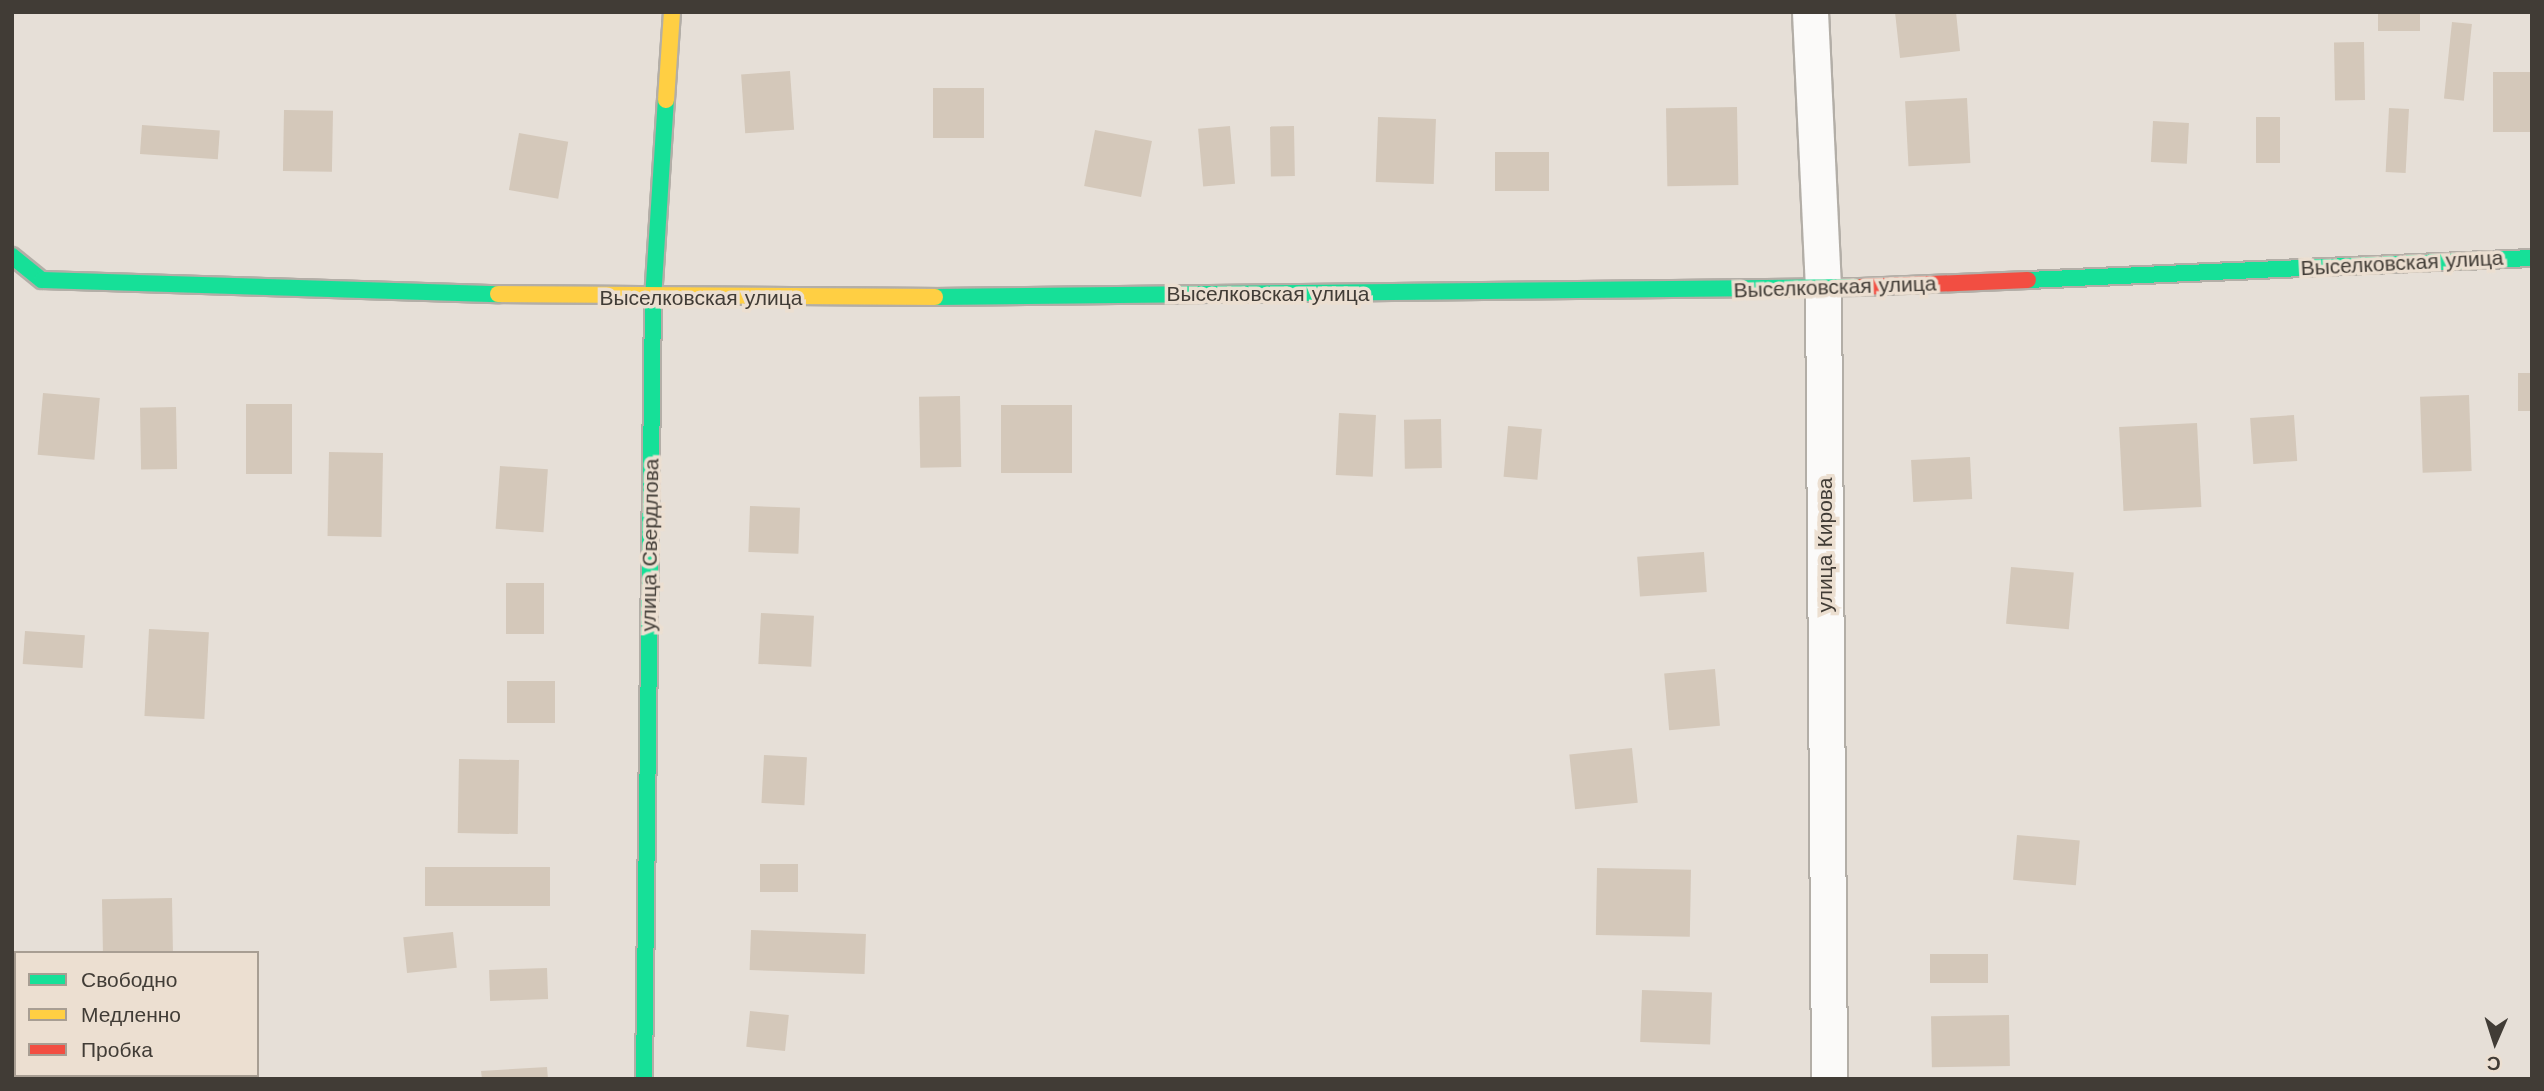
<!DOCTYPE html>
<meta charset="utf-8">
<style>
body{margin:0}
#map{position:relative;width:2544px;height:1091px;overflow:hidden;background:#e6dfd7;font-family:"Work Sans",sans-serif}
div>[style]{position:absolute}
.building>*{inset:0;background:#d4c8ba;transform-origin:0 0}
.roads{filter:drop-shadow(2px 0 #b3aea7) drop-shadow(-2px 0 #b3aea7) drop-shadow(0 2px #b3aea7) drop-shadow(0 -2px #b3aea7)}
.street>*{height:35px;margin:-17.5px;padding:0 17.5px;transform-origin:17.5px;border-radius:17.5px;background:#fbfaf9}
.fast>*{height:16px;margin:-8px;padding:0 8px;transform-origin:8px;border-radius:8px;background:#16e098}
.slow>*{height:16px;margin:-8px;padding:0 8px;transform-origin:8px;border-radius:8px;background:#ffcf43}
.jam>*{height:16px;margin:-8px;padding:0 8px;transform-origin:8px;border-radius:8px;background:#f24e42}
span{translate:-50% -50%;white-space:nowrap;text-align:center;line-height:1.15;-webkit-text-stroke:7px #ecdfd1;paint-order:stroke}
.street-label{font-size:21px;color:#413c36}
.frame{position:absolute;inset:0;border:14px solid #413c36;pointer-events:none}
.legend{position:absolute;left:14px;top:951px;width:245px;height:126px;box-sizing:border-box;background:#ecdfd1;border:2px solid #a89e93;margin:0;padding:9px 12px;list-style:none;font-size:21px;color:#413c36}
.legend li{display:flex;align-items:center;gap:14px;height:35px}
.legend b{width:35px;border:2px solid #a89e93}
.north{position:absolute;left:2460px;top:1007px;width:70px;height:70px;-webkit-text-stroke:5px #ecdfd1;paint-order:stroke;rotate:183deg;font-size:19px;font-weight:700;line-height:28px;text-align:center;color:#413c36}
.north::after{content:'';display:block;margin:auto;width:24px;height:32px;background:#413c36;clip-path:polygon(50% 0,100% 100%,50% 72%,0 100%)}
</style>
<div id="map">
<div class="building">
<i style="clip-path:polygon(1895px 12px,1956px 12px,1960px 51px,1900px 58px)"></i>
<i style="left:2378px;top:12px;width:42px;height:19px"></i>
<i style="left:2452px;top:22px;width:20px;height:77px;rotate:6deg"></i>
<i style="left:2364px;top:42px;width:58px;height:30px;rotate:89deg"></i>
<i style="left:790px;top:71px;width:59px;height:49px;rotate:86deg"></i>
<i style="left:2532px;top:72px;width:60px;height:39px;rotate:90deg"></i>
<i style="left:933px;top:88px;width:51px;height:50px"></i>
<i style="left:1967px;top:98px;width:65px;height:62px;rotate:87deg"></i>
<i style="left:1737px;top:107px;width:78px;height:71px;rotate:89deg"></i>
<i style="left:2389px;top:108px;width:20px;height:64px;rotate:3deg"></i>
<i style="left:284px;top:110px;width:49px;height:61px;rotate:1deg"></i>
<i style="left:1378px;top:117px;width:58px;height:65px;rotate:2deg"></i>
<i style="left:2256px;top:117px;width:24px;height:46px"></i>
<i style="left:2153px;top:121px;width:36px;height:41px;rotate:3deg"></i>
<i style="left:142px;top:125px;width:78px;height:29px;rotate:4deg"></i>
<i style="left:1230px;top:126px;width:58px;height:32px;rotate:85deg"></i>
<i style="left:1294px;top:126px;width:50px;height:24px;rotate:89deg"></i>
<i style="left:1095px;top:130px;width:58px;height:57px;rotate:11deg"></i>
<i style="left:519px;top:133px;width:50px;height:58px;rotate:10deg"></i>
<i style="left:1495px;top:152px;width:54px;height:39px"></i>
<i style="left:2518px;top:373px;width:14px;height:38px"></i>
<i style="left:43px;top:393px;width:57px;height:62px;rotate:5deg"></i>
<i style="left:2469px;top:395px;width:76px;height:49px;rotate:88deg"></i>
<i style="left:960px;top:396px;width:71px;height:41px;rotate:89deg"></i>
<i style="left:246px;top:404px;width:46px;height:70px"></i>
<i style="left:1001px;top:405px;width:71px;height:68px"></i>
<i style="left:176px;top:407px;width:62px;height:36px;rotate:89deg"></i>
<i style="left:1339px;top:413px;width:37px;height:62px;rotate:3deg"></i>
<i style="left:2294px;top:415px;width:46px;height:44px;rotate:86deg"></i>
<i style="left:1441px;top:419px;width:49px;height:37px;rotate:89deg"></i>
<i style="left:2197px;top:423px;width:84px;height:78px;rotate:87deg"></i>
<i style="left:1508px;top:426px;width:34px;height:51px;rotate:5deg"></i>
<i style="left:329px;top:452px;width:54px;height:84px;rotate:1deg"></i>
<i style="left:1970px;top:457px;width:42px;height:59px;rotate:87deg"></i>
<i style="left:500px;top:466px;width:48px;height:63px;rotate:4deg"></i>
<i style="left:750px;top:506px;width:50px;height:46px;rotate:2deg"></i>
<i style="left:1704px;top:552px;width:40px;height:67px;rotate:86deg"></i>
<i style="left:2011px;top:567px;width:63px;height:57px;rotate:5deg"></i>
<i style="left:506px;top:583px;width:38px;height:51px"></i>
<i style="left:761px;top:613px;width:53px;height:51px;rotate:3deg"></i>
<i style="left:149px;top:629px;width:60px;height:87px;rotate:3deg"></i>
<i style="left:25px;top:631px;width:60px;height:33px;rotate:4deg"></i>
<i style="left:1715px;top:669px;width:57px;height:51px;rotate:85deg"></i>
<i style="left:507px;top:681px;width:48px;height:42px"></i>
<i style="left:1632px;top:748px;width:55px;height:63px;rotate:84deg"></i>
<i style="left:764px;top:755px;width:43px;height:48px;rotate:3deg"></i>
<i style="left:459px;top:759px;width:60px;height:74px;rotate:1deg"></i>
<i style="left:2017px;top:835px;width:63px;height:45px;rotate:5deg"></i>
<i style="left:760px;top:864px;width:38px;height:28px"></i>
<i style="left:550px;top:867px;width:39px;height:125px;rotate:90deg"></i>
<i style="left:1597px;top:868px;width:94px;height:67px;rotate:1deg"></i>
<i style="left:172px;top:898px;width:55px;height:70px;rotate:89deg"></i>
<i style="left:751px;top:930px;width:115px;height:40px;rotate:2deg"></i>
<i style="left:453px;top:932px;width:36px;height:50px;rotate:84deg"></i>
<i style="left:1930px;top:954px;width:58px;height:29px"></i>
<i style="left:547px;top:968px;width:31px;height:58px;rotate:88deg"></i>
<i style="left:1642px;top:990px;width:70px;height:52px;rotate:2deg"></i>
<i style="left:750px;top:1011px;width:39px;height:36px;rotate:6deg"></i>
<i style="left:2009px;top:1015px;width:51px;height:78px;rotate:89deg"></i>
<i style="clip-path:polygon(547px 1067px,548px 1079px,482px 1079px,481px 1071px)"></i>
<i style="clip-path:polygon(117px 1075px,175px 1075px,117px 1079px)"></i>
</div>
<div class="roads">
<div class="street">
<i style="left:1810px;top:12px;width:277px;rotate:87.3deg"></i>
<i style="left:1823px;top:289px;width:790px;rotate:89.56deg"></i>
</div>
<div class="fast">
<i style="left:12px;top:256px;width:38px;rotate:39deg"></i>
<i style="left:42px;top:280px;width:456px;rotate:1.8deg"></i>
<i style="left:2028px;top:280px;width:504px;rotate:-2.5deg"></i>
<i style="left:935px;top:297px;width:925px;rotate:-0.62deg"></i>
<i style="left:644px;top:1079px;width:780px;rotate:-89.34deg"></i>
<i style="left:653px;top:299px;width:199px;rotate:-86.3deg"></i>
</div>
<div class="slow">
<i style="left:666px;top:100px;width:88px;rotate:-86.1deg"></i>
<i style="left:498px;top:294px;width:437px;rotate:0.4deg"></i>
</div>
<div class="jam">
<i style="left:1860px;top:287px;width:168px;rotate:-2.4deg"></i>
</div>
</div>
<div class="street-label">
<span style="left:2402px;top:263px;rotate:-3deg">Выселковская улица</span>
<span style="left:1835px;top:287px;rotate:-2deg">Выселковская улица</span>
<span style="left:1268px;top:294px">Выселковская улица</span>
<span style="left:701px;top:298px">Выселковская улица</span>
<span style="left:650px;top:545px;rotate:-89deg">улица Свердлова</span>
<span style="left:1825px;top:545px;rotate:-90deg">улица Кирова</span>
</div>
<div class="frame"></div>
<ul class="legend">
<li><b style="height:9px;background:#16e098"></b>Свободно</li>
<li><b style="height:9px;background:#ffcf43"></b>Медленно</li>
<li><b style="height:9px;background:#f24e42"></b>Пробка</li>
</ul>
<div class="north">С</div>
</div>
